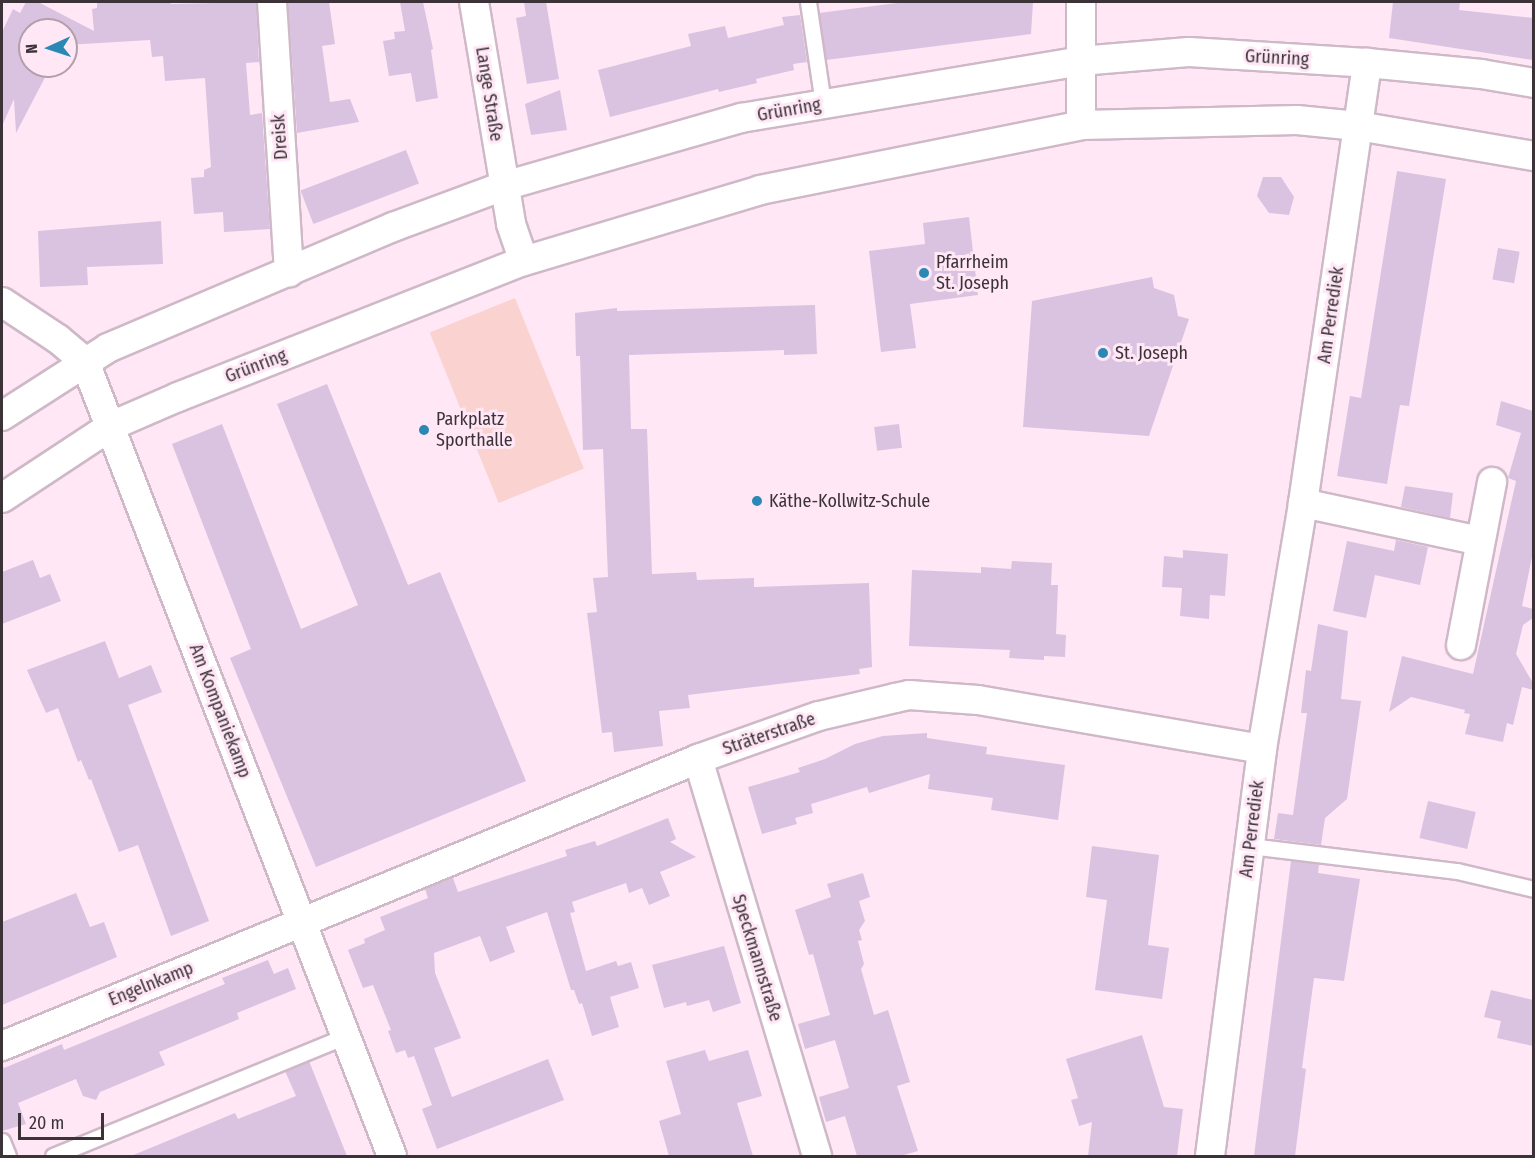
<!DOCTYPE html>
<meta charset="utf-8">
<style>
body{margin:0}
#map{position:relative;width:1535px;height:1158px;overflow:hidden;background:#ffe7f6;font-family:"Fira Sans Condensed",sans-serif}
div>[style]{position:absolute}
.green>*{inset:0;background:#fad3d1;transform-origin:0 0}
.building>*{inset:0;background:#dac3e1;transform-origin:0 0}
.roads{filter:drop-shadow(2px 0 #cfb8c7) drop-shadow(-2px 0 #cfb8c7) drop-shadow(0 2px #cfb8c7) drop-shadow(0 -2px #cfb8c7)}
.service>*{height:15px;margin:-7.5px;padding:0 7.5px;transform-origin:7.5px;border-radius:7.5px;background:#fff}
.minor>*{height:28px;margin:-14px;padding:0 14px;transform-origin:14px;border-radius:14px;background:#fff}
.dots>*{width:16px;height:16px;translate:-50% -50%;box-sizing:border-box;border:3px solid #ffe7f6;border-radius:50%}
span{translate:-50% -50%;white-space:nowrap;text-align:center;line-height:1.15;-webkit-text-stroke:6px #ffe7f6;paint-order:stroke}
.street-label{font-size:18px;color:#3c3339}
.poi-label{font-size:18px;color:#3c3339}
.left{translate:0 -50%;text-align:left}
.frame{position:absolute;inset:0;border:3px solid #3c3339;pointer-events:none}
.north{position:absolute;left:18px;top:18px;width:60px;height:60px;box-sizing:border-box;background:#ffe7f6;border:2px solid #b19faa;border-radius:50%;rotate:267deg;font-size:16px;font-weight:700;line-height:24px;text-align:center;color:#3c3339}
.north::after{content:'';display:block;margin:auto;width:21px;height:27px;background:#2988b4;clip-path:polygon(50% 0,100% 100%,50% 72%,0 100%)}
.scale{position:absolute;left:18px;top:1113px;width:86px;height:27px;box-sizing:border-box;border:3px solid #3c3339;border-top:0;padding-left:8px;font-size:18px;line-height:21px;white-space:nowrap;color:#3c3339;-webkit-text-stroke:4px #ffe7f6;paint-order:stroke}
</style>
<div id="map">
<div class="green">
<i style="left:515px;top:298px;width:184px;height:92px;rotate:68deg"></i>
</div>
<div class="building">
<i style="clip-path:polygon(26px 2px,38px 2px,94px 31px,92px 9px,97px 8px,97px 2px,170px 2px,171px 4px,256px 2px,259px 62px,246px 63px,250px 115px,262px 113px,270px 229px,224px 232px,223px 212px,194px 214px,191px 178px,204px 177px,204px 170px,211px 167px,205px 78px,165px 81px,163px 56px,152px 57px,150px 40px,66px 45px,66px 30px,30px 30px,30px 66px,51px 66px,16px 133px,14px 99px,2px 126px,2px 32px,13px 9px,20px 13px)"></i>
<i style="clip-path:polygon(288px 2px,329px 2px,335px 44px,322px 46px,330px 102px,350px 99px,359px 122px,297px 133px)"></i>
<i style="clip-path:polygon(400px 2px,423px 2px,433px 49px,431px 50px,438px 98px,416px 102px,411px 73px,389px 76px,383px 41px,395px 39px,394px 32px,405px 31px)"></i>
<i style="clip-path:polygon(524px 2px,546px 2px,559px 79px,527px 84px,516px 18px,526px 16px)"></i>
<i style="clip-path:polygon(905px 2px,1033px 2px,1031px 34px,826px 60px,819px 13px)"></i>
<i style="clip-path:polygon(1393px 2px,1460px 2px,1459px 10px,1533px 18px,1533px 60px,1389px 38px)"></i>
<i style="clip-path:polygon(800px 15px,807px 62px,793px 64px,794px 70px,756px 79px,757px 83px,719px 92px,718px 89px,610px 117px,598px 70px,691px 46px,688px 34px,725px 26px,728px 38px,784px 25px,782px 17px)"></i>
<i style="clip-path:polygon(560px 90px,567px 130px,531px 135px,525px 104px)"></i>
<i style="left:406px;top:150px;width:36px;height:113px;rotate:69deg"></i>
<i style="clip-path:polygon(1397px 171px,1446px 179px,1409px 406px,1400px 405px,1387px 484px,1337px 476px,1350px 396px,1361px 398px)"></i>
<i style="clip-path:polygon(1263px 177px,1281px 177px,1294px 197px,1289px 215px,1269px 213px,1257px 196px)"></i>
<i style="clip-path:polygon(969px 217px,978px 295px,910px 304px,916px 348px,881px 352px,869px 251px,925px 244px,923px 223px)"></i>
<i style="clip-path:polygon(161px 221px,163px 264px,87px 267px,88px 285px,40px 287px,38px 231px)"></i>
<i style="left:1498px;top:248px;width:22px;height:32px;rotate:10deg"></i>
<i style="clip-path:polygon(1152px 277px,1154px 288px,1174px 295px,1178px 316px,1189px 319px,1149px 436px,1023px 427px,1032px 301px)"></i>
<i style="clip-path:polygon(815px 305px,817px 354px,784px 355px,784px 350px,629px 355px,631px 429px,647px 429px,652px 574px,696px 572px,697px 580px,754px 578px,754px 587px,869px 583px,872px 667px,859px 669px,860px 674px,688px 695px,690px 708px,659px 711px,663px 746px,614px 752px,612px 732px,602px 733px,587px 613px,597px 612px,593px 578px,608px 577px,603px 449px,583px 450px,580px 356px,576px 356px,575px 313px,617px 308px,617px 311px)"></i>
<i style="clip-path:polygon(327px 384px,408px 585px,440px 572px,526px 781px,316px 867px,230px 658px,251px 649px,172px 444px,222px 424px,301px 629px,358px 605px,277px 404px)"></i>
<i style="clip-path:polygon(1501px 401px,1533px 411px,1533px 552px,1522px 606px,1533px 609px,1533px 618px,1523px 625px,1516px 654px,1533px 683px,1533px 690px,1522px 687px,1513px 725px,1507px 723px,1503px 742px,1465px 734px,1470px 714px,1464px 713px,1465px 710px,1411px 697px,1389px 712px,1402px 656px,1473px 674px,1516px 481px,1508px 478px,1521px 433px,1496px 425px)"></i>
<i style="left:899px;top:424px;width:24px;height:25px;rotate:83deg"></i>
<i style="clip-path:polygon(1405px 486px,1453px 493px,1450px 518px,1401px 507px)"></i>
<i style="clip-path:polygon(1396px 540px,1428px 547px,1420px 585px,1375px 575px,1366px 618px,1333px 611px,1347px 541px,1394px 551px)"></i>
<i style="clip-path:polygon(1183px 550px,1228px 554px,1225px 596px,1210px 595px,1209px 619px,1180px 616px,1182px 588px,1162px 587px,1164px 556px,1183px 558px)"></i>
<i style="clip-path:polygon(33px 560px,40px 578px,50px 574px,61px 601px,2px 624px,2px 572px)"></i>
<i style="clip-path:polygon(1012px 561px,1052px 563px,1051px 585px,1058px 585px,1056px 634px,1066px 635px,1065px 657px,1044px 656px,1044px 660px,1009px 658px,1010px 650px,909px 646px,912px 570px,981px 573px,981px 567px,1011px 569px)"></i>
<i style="clip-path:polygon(1318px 624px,1348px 631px,1341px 699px,1361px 701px,1347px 799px,1325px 818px,1321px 845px,1274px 839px,1278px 813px,1293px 815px,1307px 713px,1301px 713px,1306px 670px,1311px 671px)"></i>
<i style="clip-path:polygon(105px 641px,119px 678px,151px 665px,162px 692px,128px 705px,209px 921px,171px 936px,138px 845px,119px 852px,91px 779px,89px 780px,81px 760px,78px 762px,58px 708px,46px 713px,27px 670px)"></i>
<i style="clip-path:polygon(927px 733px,927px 738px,987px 747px,986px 754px,1065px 765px,1058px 820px,991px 810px,993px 798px,928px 789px,930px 774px,869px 793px,867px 787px,811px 804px,813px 813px,795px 818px,797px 824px,762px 834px,748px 787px,800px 772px,798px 768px,825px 759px,855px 744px,883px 736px)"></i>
<i style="left:1428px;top:801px;width:49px;height:38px;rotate:13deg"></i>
<i style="clip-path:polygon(668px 818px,676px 839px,670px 842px,696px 857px,660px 872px,670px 896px,649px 905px,642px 888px,629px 893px,626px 883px,572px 902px,575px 912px,570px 913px,586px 971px,616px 961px,618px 966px,631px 962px,639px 988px,610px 997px,619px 1027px,592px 1036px,582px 1003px,579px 1004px,574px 990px,571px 990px,547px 912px,506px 927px,515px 952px,490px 962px,480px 936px,434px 953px,435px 973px,461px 1038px,434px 1048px,452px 1097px,548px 1059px,564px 1100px,437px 1149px,422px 1109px,432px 1105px,414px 1056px,408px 1058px,405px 1050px,396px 1053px,388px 1031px,391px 1030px,373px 985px,363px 988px,348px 950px,365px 943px,364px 939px,385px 930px,380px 917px,428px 898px,425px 889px,453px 878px,458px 892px,567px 856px,565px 850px,595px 841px,597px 846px)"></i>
<i style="clip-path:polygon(1092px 846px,1159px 855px,1148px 945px,1169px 948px,1162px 999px,1095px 990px,1107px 900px,1086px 897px)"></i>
<i style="clip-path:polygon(1291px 861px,1319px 864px,1318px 873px,1360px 879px,1344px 981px,1314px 978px,1302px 1068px,1306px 1069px,1295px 1156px,1254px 1156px)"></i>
<i style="clip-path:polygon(863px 873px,870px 897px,859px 901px,865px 921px,859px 930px,862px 940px,858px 941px,864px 964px,861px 969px,874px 1015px,888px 1010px,910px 1082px,897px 1086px,918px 1151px,900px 1156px,857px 1156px,845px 1116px,826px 1122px,819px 1097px,849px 1088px,835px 1040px,805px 1049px,798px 1024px,830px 1015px,813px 954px,809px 955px,795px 910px,831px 897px,827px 884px)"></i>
<i style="clip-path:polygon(76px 893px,90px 927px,104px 922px,117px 957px,2px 1005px,2px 922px)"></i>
<i style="clip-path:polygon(724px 946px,741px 1003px,713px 1012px,709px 1000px,687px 1006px,686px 1002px,664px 1008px,652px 965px)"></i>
<i style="clip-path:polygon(268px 960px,274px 974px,288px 968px,296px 989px,237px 1013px,239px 1019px,159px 1052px,165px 1065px,100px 1092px,96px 1100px,83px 1096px,76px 1079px,18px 1103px,26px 1124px,2px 1131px,2px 1065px,4px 1068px,62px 1044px,64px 1050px,225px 984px,222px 978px)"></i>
<i style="clip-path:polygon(1491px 990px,1533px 1000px,1533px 1046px,1497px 1038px,1501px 1021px,1484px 1017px)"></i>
<i style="clip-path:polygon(1142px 1035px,1164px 1107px,1183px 1109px,1177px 1156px,1088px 1156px,1092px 1122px,1079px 1126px,1071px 1100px,1078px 1098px,1066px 1059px)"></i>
<i style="clip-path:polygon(705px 1050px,709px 1061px,748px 1050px,762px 1096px,737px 1103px,753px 1156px,669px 1156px,659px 1121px,681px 1114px,666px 1061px)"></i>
<i style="clip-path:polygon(309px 1061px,347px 1156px,131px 1156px,235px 1113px,238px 1119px,296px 1096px,285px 1071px)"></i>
</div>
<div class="roads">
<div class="service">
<i style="left:808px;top:2px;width:103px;rotate:81.6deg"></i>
<i style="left:1250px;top:846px;width:209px;rotate:6.9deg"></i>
<i style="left:1457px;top:871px;width:79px;rotate:13.2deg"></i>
<i style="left:2px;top:1141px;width:16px;rotate:68deg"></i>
<i style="left:53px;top:1156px;width:316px;rotate:-22.3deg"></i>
</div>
<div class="minor">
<i style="left:272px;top:2px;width:271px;rotate:86.4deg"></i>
<i style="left:474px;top:2px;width:225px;rotate:80.5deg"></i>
<i style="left:511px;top:224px;width:39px;rotate:71deg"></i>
<i style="left:1081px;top:125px;width:123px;rotate:-90deg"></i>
<i style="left:2px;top:302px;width:67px;rotate:33.5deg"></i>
<i style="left:58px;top:339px;width:35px;rotate:40deg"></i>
<i style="left:85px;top:362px;width:851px;rotate:68.86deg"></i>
<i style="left:2px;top:416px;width:126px;rotate:-32.7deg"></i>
<i style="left:108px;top:348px;width:310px;rotate:-23deg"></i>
<i style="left:393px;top:227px;width:118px;rotate:-20.3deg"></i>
<i style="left:504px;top:186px;width:247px;rotate:-16deg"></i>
<i style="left:741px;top:118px;width:344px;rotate:-9.5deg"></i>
<i style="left:1080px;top:61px;width:109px;rotate:-4.7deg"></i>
<i style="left:1189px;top:52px;width:178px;rotate:3.5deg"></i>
<i style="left:1367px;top:63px;width:115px;rotate:5.5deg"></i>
<i style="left:1481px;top:74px;width:54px;rotate:9.6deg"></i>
<i style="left:2px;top:498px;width:131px;rotate:-33.4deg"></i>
<i style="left:111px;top:426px;width:73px;rotate:-23.4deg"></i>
<i style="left:178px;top:397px;width:372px;rotate:-21.5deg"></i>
<i style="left:524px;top:261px;width:246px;rotate:-16.7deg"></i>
<i style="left:760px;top:190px;width:328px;rotate:-11.4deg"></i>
<i style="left:1081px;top:125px;width:216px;rotate:-1.3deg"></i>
<i style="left:1297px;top:120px;width:61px;rotate:5.6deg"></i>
<i style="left:1358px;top:126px;width:179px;rotate:9.7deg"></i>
<i style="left:1303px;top:503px;width:181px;rotate:12.1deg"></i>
<i style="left:1461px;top:645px;width:166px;rotate:-79.2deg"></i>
<i style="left:698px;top:759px;width:414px;rotate:73.3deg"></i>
<i style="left:2px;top:1046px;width:753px;rotate:-22.41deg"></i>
<i style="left:698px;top:759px;width:128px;rotate:-19.6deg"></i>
<i style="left:819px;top:716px;width:78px;rotate:-13.3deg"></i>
<i style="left:895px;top:698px;width:14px;rotate:-12deg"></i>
<i style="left:909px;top:695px;width:69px;rotate:4.1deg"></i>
<i style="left:978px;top:700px;width:288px;rotate:9.8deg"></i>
<i style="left:1210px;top:1156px;width:410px;rotate:-82.7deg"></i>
<i style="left:1262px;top:749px;width:249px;rotate:-80.5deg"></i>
<i style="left:1303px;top:503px;width:445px;rotate:-81.7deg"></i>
</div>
</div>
<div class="dots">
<i style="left:924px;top:273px;background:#2988b4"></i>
<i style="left:1103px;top:353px;background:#2988b4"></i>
<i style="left:424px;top:430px;background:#2988b4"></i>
<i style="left:757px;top:501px;background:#2988b4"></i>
</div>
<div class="street-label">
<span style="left:1277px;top:58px;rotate:3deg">Grünring</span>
<span style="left:489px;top:94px;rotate:81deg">Lange Straße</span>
<span style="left:789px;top:110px;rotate:-10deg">Grünring</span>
<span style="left:280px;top:137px;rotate:-94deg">Dreisk</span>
<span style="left:1331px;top:315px;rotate:-82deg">Am Perrediek</span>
<span style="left:256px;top:366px;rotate:-21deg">Grünring</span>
<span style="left:220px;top:711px;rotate:69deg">Am Kompaniekamp</span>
<span style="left:769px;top:734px;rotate:-19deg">Sträterstraße</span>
<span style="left:1252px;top:829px;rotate:-83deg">Am Perrediek</span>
<span style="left:757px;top:958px;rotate:73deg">Speckmannstraße</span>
<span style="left:151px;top:984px;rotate:-22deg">Engelnkamp</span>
</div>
<div class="poi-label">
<span class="left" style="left:936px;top:273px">Pfarrheim<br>St. Joseph</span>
<span class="left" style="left:1115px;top:353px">St. Joseph</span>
<span class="left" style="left:436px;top:430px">Parkplatz<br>Sporthalle</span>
<span class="left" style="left:769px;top:501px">Käthe-Kollwitz-Schule</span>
</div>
<div class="frame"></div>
<div class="north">N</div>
<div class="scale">20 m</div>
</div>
